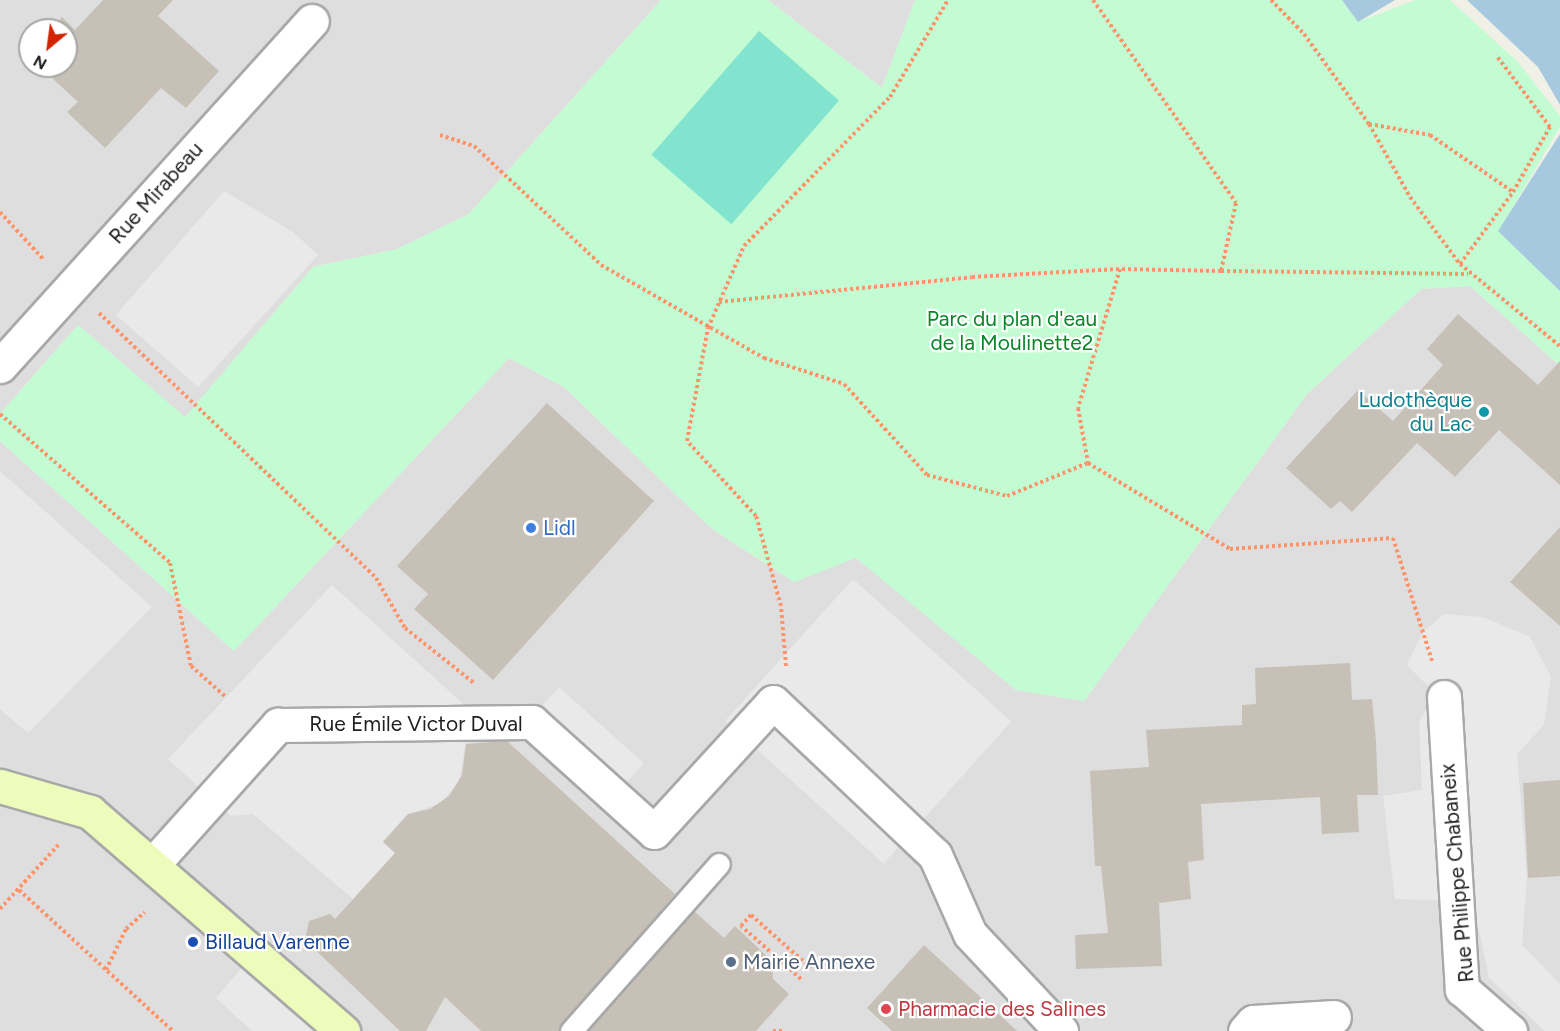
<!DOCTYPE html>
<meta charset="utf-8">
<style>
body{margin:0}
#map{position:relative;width:1560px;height:1031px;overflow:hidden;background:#f1f0e7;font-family:Figtree,sans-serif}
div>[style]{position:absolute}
.residential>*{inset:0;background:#dfdede}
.park>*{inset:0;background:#c3fcd2}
.pitch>*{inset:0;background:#82e3ce;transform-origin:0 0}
.parking>*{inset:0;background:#e9e9e9;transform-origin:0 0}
.water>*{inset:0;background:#a6c9e0}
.building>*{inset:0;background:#c7c0b6}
.path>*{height:4px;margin-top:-2px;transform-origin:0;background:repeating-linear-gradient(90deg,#ff936a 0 3px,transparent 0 6px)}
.roads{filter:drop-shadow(2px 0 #a8a8a8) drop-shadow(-2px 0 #a8a8a8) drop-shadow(0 2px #a8a8a8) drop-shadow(0 -2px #a8a8a8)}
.lane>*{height:21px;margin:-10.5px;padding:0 10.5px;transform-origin:10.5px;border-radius:10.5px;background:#fff}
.street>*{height:33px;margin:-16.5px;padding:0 16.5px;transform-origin:16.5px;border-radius:16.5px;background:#fff}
.secondary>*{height:33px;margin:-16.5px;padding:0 16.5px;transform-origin:16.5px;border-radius:16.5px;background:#edfcba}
.dots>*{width:16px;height:16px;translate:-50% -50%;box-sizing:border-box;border:3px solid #fff;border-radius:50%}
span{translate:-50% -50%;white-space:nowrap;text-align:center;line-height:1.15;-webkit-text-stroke:4.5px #fff;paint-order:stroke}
.street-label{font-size:21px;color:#212121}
.park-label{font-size:21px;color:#078628}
.culture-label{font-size:21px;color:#0d838f}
.right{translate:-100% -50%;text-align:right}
.shop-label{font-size:21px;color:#366cbe}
.left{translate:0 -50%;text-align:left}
.transit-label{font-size:21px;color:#164399}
.service-label{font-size:21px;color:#4e5e75}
.health-label{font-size:21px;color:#be3a42}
.north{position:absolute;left:18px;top:18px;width:60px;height:60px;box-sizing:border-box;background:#fff;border:2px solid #a6a6a6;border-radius:50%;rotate:209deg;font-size:16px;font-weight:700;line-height:24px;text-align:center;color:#212121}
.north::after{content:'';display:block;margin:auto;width:21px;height:27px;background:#d12400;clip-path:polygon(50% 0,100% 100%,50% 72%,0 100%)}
</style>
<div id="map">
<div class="residential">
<i style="clip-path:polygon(evenodd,0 0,661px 0,469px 214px,397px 249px,313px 267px,185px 418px,78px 325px,0 414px,0 0,30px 30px,66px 30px,66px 66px,30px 66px,30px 30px)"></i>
<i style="clip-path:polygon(768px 0,915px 0,882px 88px)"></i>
<i style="clip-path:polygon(1470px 286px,1560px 366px,1560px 1031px,0 1031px,0 441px,234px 651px,509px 358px,564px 387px,711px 528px,794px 582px,856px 557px,1016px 690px,1084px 701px,1307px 394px,1421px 289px)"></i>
</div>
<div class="park">
<i style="clip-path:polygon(661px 0,768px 0,882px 88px,915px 0,1342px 0,1358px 22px,1415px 0,1450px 0,1518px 62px,1560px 116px,1560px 127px,1499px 231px,1560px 291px,1560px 366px,1470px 286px,1421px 289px,1307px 394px,1084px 701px,1016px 690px,856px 558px,794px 582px,711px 528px,564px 387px,509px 358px,234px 651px,0 441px,0 414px,78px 325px,185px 417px,313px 267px,397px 249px,469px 214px)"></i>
</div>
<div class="pitch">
<i style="left:759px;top:31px;width:106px;height:164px;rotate:41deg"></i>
</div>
<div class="parking">
<i style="clip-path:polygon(224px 191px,293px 232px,318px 255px,198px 387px,116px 315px)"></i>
<i style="clip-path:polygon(0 471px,152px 607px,28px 733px,0 709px)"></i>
<i style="left:853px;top:579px;width:213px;height:191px;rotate:42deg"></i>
<i style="clip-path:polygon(332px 585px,471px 711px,459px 782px,441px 803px,408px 814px,383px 841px,395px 853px,353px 899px,253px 814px,231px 816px,168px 759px)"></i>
<i style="clip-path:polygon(1444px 614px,1483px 617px,1530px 637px,1551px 677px,1544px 725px,1517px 754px,1527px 878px,1522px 945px,1560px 984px,1560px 1031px,1545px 1031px,1489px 978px,1474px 907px,1457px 901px,1395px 899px,1383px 796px,1422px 790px,1419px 722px,1435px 693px,1407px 665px,1423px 632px)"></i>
<i style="left:559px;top:687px;width:114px;height:44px;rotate:42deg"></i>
<i style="clip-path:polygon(245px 964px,343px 1031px,252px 1031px,216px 998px)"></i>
</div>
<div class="water">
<i style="clip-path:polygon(1342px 0,1395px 0,1358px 22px)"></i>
<i style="clip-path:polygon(1467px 0,1560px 0,1560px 105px,1538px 67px)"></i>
<i style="clip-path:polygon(1560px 134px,1560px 291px,1498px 231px)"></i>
</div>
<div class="building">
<i style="clip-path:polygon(103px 0,173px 0,158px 16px,219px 71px,186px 108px,161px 88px,105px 148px,67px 112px,78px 102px,39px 66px,66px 66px,66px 30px,51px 30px,62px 17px,75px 30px)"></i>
<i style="clip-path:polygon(1458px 314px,1538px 385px,1560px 361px,1560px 485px,1499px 430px,1455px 477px,1417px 443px,1352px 512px,1340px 501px,1331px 509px,1286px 468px,1358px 390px,1393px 421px,1443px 365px,1427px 349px)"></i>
<i style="clip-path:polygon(547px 403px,654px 501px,493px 680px,414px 609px,428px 594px,397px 566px)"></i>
<i style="clip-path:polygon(1560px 527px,1560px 626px,1510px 582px)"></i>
<i style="clip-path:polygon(1350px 663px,1352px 700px,1372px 699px,1376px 741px,1378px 795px,1357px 795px,1359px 832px,1322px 834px,1320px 797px,1201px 804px,1204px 860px,1188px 862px,1191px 899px,1159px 903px,1162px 966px,1076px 969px,1075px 935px,1108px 933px,1101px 866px,1095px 866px,1090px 771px,1149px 767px,1146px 730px,1242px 725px,1242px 705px,1256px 704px,1255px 668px)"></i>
<i style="clip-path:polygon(507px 741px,675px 894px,559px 1031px,481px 1031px,445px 997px,426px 1031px,400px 1031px,305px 940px,309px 921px,330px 914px,335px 919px,395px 853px,383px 842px,408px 814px,430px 809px,449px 796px,462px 775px,466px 744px)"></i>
<i style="clip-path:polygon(1560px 780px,1560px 876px,1528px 878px,1523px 783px)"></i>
<i style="clip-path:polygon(694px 911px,724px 938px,735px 926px,772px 961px,773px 979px,789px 994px,756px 1031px,588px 1031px)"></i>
<i style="clip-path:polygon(924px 945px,1017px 1031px,892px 1031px,867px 1008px)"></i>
</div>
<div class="path">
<i style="left:1093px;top:0;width:248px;rotate:54.8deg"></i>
<i style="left:1236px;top:203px;width:70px;rotate:102.4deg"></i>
<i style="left:1221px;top:271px;width:101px;rotate:-178.9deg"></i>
<i style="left:1120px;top:269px;width:145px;rotate:106.8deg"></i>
<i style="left:1078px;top:408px;width:56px;rotate:79.7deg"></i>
<i style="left:1088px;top:463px;width:166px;rotate:31.2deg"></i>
<i style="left:1230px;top:549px;width:163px;rotate:-3.9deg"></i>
<i style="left:1393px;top:538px;width:129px;rotate:72.4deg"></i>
<i style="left:1271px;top:0;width:47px;rotate:45.9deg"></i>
<i style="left:1304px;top:34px;width:111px;rotate:54.2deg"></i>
<i style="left:1369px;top:124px;width:84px;rotate:60.7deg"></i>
<i style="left:1410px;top:197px;width:84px;rotate:53.3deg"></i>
<i style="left:1460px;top:264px;width:129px;rotate:39.4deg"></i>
<i style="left:1369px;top:124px;width:62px;rotate:10.2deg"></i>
<i style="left:1430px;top:135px;width:101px;rotate:34.5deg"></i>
<i style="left:440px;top:135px;width:36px;rotate:18deg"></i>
<i style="left:474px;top:146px;width:174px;rotate:43.1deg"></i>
<i style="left:601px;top:265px;width:188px;rotate:29.7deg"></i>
<i style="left:764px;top:358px;width:84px;rotate:18deg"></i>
<i style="left:844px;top:384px;width:123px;rotate:47.6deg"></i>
<i style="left:927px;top:475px;width:83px;rotate:14.7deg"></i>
<i style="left:1007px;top:496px;width:87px;rotate:-22.2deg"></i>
<i style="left:0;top:212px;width:65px;rotate:47.5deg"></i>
<i style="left:1460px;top:264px;width:89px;rotate:-53.6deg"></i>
<i style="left:1513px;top:192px;width:75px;rotate:-60.4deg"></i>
<i style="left:1550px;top:127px;width:90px;rotate:-126.9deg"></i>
<i style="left:1221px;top:271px;width:247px;rotate:0.7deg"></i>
<i style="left:719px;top:302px;width:254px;rotate:-5.6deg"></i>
<i style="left:972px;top:277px;width:148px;rotate:-3.1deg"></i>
<i style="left:99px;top:313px;width:383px;rotate:43.7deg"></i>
<i style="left:376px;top:578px;width:58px;rotate:59.9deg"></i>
<i style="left:405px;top:628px;width:88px;rotate:38.6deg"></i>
<i style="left:0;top:414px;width:226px;rotate:41.2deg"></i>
<i style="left:170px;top:563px;width:105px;rotate:78.5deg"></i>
<i style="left:191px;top:666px;width:47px;rotate:41.5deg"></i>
<i style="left:786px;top:666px;width:60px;rotate:-94.8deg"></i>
<i style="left:781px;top:606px;width:93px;rotate:-105.5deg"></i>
<i style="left:756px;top:516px;width:102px;rotate:-132.6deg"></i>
<i style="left:687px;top:441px;width:115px;rotate:-79.5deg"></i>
<i style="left:708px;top:328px;width:90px;rotate:-66.3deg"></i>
<i style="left:744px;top:246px;width:209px;rotate:-45.6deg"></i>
<i style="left:890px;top:97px;width:113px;rotate:-59.1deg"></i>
<i style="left:19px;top:890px;width:209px;rotate:42.5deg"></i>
<i style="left:0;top:909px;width:89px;rotate:-47.7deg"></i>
<i style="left:106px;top:970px;width:46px;rotate:-64deg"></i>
<i style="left:126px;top:929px;width:25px;rotate:-42deg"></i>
<i style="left:801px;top:979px;width:80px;rotate:-138.5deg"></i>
<i style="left:741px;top:926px;width:15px;rotate:-48deg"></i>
<i style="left:751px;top:915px;width:80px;rotate:41.5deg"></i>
<i style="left:773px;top:1031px;width:9px"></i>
</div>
<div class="roads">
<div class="lane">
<i style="left:571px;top:1031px;width:223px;rotate:-48.5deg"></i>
</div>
<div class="street">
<i style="left:0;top:366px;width:465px;rotate:-47.9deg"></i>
<i style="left:1444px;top:697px;width:293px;rotate:86.5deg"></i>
<i style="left:1462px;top:989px;width:64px;rotate:41.2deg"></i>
<i style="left:154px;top:863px;width:186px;rotate:-48.1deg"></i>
<i style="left:278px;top:725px;width:254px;rotate:-0.7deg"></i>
<i style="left:532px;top:722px;width:164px;rotate:42deg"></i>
<i style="left:654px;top:832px;width:176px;rotate:-47.5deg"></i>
<i style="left:773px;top:702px;width:223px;rotate:43.4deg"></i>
<i style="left:935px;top:855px;width:86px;rotate:66.1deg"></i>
<i style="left:970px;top:934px;width:133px;rotate:46.8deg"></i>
<i style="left:1245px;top:1031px;width:12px;rotate:-48deg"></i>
<i style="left:1253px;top:1022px;width:81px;rotate:-3.5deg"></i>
</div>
<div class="secondary">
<i style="left:0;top:786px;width:94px;rotate:16.1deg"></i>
<i style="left:90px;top:812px;width:335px;rotate:40.9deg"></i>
</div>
</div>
<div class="dots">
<i style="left:1484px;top:412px;background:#0f9aa8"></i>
<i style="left:531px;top:528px;background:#3f7fe0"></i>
<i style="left:193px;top:942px;background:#1a4fb4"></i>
<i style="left:731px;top:962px;background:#5c6f8a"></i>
<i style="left:886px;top:1009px;background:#e0444e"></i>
</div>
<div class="street-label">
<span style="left:156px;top:193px;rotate:-48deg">Rue Mirabeau</span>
<span style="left:416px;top:724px">Rue Émile Victor Duval</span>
<span style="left:1457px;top:873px;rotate:-95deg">Rue Philippe Chabaneix</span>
</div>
<div class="park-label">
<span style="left:1012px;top:331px">Parc du plan d'eau<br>de la Moulinette2</span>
</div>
<div class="culture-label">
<span class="right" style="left:1472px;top:412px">Ludothèque<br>du Lac</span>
</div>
<div class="shop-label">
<span class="left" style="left:543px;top:528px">Lidl</span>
</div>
<div class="transit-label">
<span class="left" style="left:205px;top:942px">Billaud Varenne</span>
</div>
<div class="service-label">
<span class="left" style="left:743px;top:962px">Mairie Annexe</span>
</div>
<div class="health-label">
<span class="left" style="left:898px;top:1009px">Pharmacie des Salines</span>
</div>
<div class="north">N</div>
</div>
